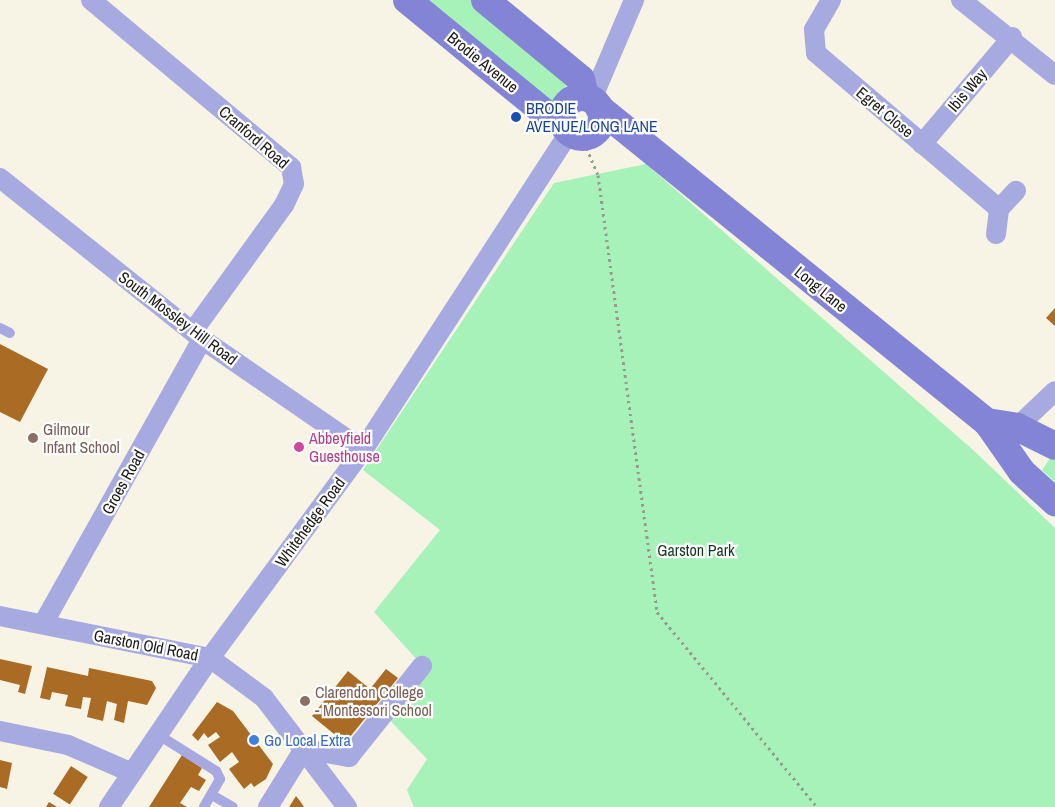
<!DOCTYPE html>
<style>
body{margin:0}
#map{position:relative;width:1055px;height:807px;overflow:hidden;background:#f7f3e5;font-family:"Archivo Narrow",sans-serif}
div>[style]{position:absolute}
.green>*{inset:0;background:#a7f2b8}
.building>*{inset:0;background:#aa6b25;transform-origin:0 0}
.path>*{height:3px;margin-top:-1.5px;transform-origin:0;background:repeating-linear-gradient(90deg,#9b988e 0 2.5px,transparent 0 6.5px)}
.lane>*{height:10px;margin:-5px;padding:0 5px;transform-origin:5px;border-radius:5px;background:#a7aae1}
.street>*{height:20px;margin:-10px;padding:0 10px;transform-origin:10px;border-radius:10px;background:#a7aae1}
.secondary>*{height:28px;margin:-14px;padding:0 14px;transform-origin:14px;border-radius:14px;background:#8384d5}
.secondary>.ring{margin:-14px;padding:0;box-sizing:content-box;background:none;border:28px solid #8384d5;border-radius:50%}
.dots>*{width:14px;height:14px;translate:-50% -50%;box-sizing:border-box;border:2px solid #fff;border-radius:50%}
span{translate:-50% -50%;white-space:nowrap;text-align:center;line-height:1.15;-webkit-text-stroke:4.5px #fff;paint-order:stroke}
.street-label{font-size:16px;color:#1a1914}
.transit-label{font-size:16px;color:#164399}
.left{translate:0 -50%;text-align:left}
.education-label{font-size:16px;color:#785e54}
.hotel-label{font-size:16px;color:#b23c85}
.park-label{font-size:16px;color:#163820}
.shop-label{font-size:16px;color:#366cbe}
</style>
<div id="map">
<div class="green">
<i style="clip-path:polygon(424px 0,472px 0,571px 79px,552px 105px)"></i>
<i style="clip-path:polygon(646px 164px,972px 449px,1055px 528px,1055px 807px,414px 807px,407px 790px,427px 759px,382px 712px,419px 662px,374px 612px,440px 530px,363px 470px,554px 183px)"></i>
<i style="clip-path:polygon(1053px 454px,1055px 456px,1055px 482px,1042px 470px)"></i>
</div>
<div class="building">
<i style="clip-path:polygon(1055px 308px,1055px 326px,1046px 318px)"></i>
<i style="clip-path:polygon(0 344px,48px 369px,20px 422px,0 412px)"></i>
<i style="clip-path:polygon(0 659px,32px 666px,25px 694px,18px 692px,20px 685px,0 680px)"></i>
<i style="clip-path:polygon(47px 667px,88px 676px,89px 668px,152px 681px,156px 688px,147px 705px,128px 701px,124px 723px,114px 720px,117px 704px,107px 701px,103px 721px,87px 717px,91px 698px,83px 697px,81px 709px,65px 706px,68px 695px,52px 692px,50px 700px,40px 698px)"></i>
<i style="clip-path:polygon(386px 669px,398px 678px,345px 743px,312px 716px,348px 671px,370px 689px)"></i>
<i style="clip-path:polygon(217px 702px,233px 711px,273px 764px,266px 779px,254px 787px,251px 783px,244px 789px,229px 769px,239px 762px,232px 752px,220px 762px,208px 745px,220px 737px,216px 732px,208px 738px,204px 733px,198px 741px,192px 735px)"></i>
<i style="clip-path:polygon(182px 755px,202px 768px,198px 775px,206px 780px,199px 791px,191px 787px,180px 803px,187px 807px,149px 807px)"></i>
<i style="clip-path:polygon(0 760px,12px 763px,7px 789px,0 787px)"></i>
<i style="left:71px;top:766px;width:20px;height:33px;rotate:33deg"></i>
<i style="clip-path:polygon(296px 796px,300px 801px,304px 807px,289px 807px)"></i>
<i style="clip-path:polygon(49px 802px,57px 807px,46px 807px)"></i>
</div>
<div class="path">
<i style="left:584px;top:142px;width:36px;rotate:67deg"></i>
<i style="left:598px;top:175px;width:441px;rotate:82.3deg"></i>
<i style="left:657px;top:612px;width:252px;rotate:50.6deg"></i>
</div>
<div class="lane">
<i style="left:0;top:328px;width:11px;rotate:27deg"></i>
<i style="left:157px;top:734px;width:70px;rotate:32.1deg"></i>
<i style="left:216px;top:771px;width:9px;rotate:63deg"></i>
<i style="left:220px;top:779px;width:32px;rotate:120deg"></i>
<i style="left:212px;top:795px;width:24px;rotate:30deg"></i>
</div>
<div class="street">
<i style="left:91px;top:0;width:261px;rotate:39.9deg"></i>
<i style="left:291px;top:167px;width:17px;rotate:80deg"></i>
<i style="left:294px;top:184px;width:23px;rotate:115deg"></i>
<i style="left:284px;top:205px;width:155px;rotate:125.8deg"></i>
<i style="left:831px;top:0;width:34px;rotate:120deg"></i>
<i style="left:814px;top:30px;width:23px;rotate:85deg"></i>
<i style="left:816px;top:53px;width:240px;rotate:40.4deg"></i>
<i style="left:961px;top:0;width:120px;rotate:38.6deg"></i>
<i style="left:592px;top:99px;width:108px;rotate:-67deg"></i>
<i style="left:922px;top:144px;width:140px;rotate:-49.9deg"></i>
<i style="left:0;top:178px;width:258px;rotate:38.6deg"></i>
<i style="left:202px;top:339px;width:196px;rotate:34.6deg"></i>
<i style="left:996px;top:234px;width:25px;rotate:-83deg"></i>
<i style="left:999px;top:209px;width:25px;rotate:-47deg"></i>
<i style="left:1017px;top:427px;width:52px;rotate:-43.5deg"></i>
<i style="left:0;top:616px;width:214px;rotate:11.3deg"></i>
<i style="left:210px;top:658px;width:67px;rotate:36.5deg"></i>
<i style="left:264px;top:698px;width:137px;rotate:52.7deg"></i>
<i style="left:43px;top:624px;width:326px;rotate:-60.8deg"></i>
<i style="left:0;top:731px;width:69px;rotate:11.6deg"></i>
<i style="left:68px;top:745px;width:68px;rotate:23.5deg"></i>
<i style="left:109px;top:807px;width:180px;rotate:-55.9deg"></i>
<i style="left:210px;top:658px;width:258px;rotate:-53.7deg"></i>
<i style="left:363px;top:450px;width:378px;rotate:-57deg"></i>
<i style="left:268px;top:807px;width:68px;rotate:-58.2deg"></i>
<i style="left:304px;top:749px;width:46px;rotate:10.1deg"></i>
<i style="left:349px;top:757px;width:117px;rotate:-51.3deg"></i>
</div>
<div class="secondary">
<i style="left:407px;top:0;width:185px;rotate:39.3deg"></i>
<i style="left:550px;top:117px;width:11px;rotate:-5deg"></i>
<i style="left:485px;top:0;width:124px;rotate:39.5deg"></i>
<i style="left:581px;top:79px;width:18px;rotate:77deg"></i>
<i class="ring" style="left:562px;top:97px;width:12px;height:12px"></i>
<i style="left:599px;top:108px;width:499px;rotate:39deg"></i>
<i style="left:987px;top:422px;width:61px;rotate:55deg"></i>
<i style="left:1022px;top:472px;width:45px;rotate:42.3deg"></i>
<i style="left:987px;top:422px;width:30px;rotate:9deg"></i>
<i style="left:1017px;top:427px;width:42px;rotate:26.6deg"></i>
</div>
<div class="dots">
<i style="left:516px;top:117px;background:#1a4fb4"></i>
<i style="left:33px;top:438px;background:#8d6e63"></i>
<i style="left:299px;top:447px;background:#d1479c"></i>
<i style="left:305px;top:701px;background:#8d6e63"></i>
<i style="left:254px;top:740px;background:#3f7fe0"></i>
</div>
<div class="street-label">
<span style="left:483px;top:62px;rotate:39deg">Brodie Avenue</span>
<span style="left:967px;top:90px;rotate:-50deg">Ibis Way</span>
<span style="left:885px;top:112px;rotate:40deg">Egret Close</span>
<span style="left:254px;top:137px;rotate:41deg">Cranford Road</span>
<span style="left:821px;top:289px;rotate:39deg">Long Lane</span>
<span style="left:178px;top:318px;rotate:37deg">South Mossley Hill Road</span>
<span style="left:123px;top:482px;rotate:-61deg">Groes Road</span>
<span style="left:310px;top:522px;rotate:-54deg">Whitehedge Road</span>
<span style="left:146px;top:645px;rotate:11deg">Garston Old Road</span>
</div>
<div class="transit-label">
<span class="left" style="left:526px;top:117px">BRODIE<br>AVENUE/LONG LANE</span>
</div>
<div class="education-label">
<span class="left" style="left:43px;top:438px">Gilmour<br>Infant School</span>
<span class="left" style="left:315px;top:701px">Clarendon College<br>- Montessori School</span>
</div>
<div class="hotel-label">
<span class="left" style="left:309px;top:447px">Abbeyfield<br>Guesthouse</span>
</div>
<div class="park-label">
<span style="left:696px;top:550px">Garston Park</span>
</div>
<div class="shop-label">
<span class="left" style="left:264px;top:740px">Go Local Extra</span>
</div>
</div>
